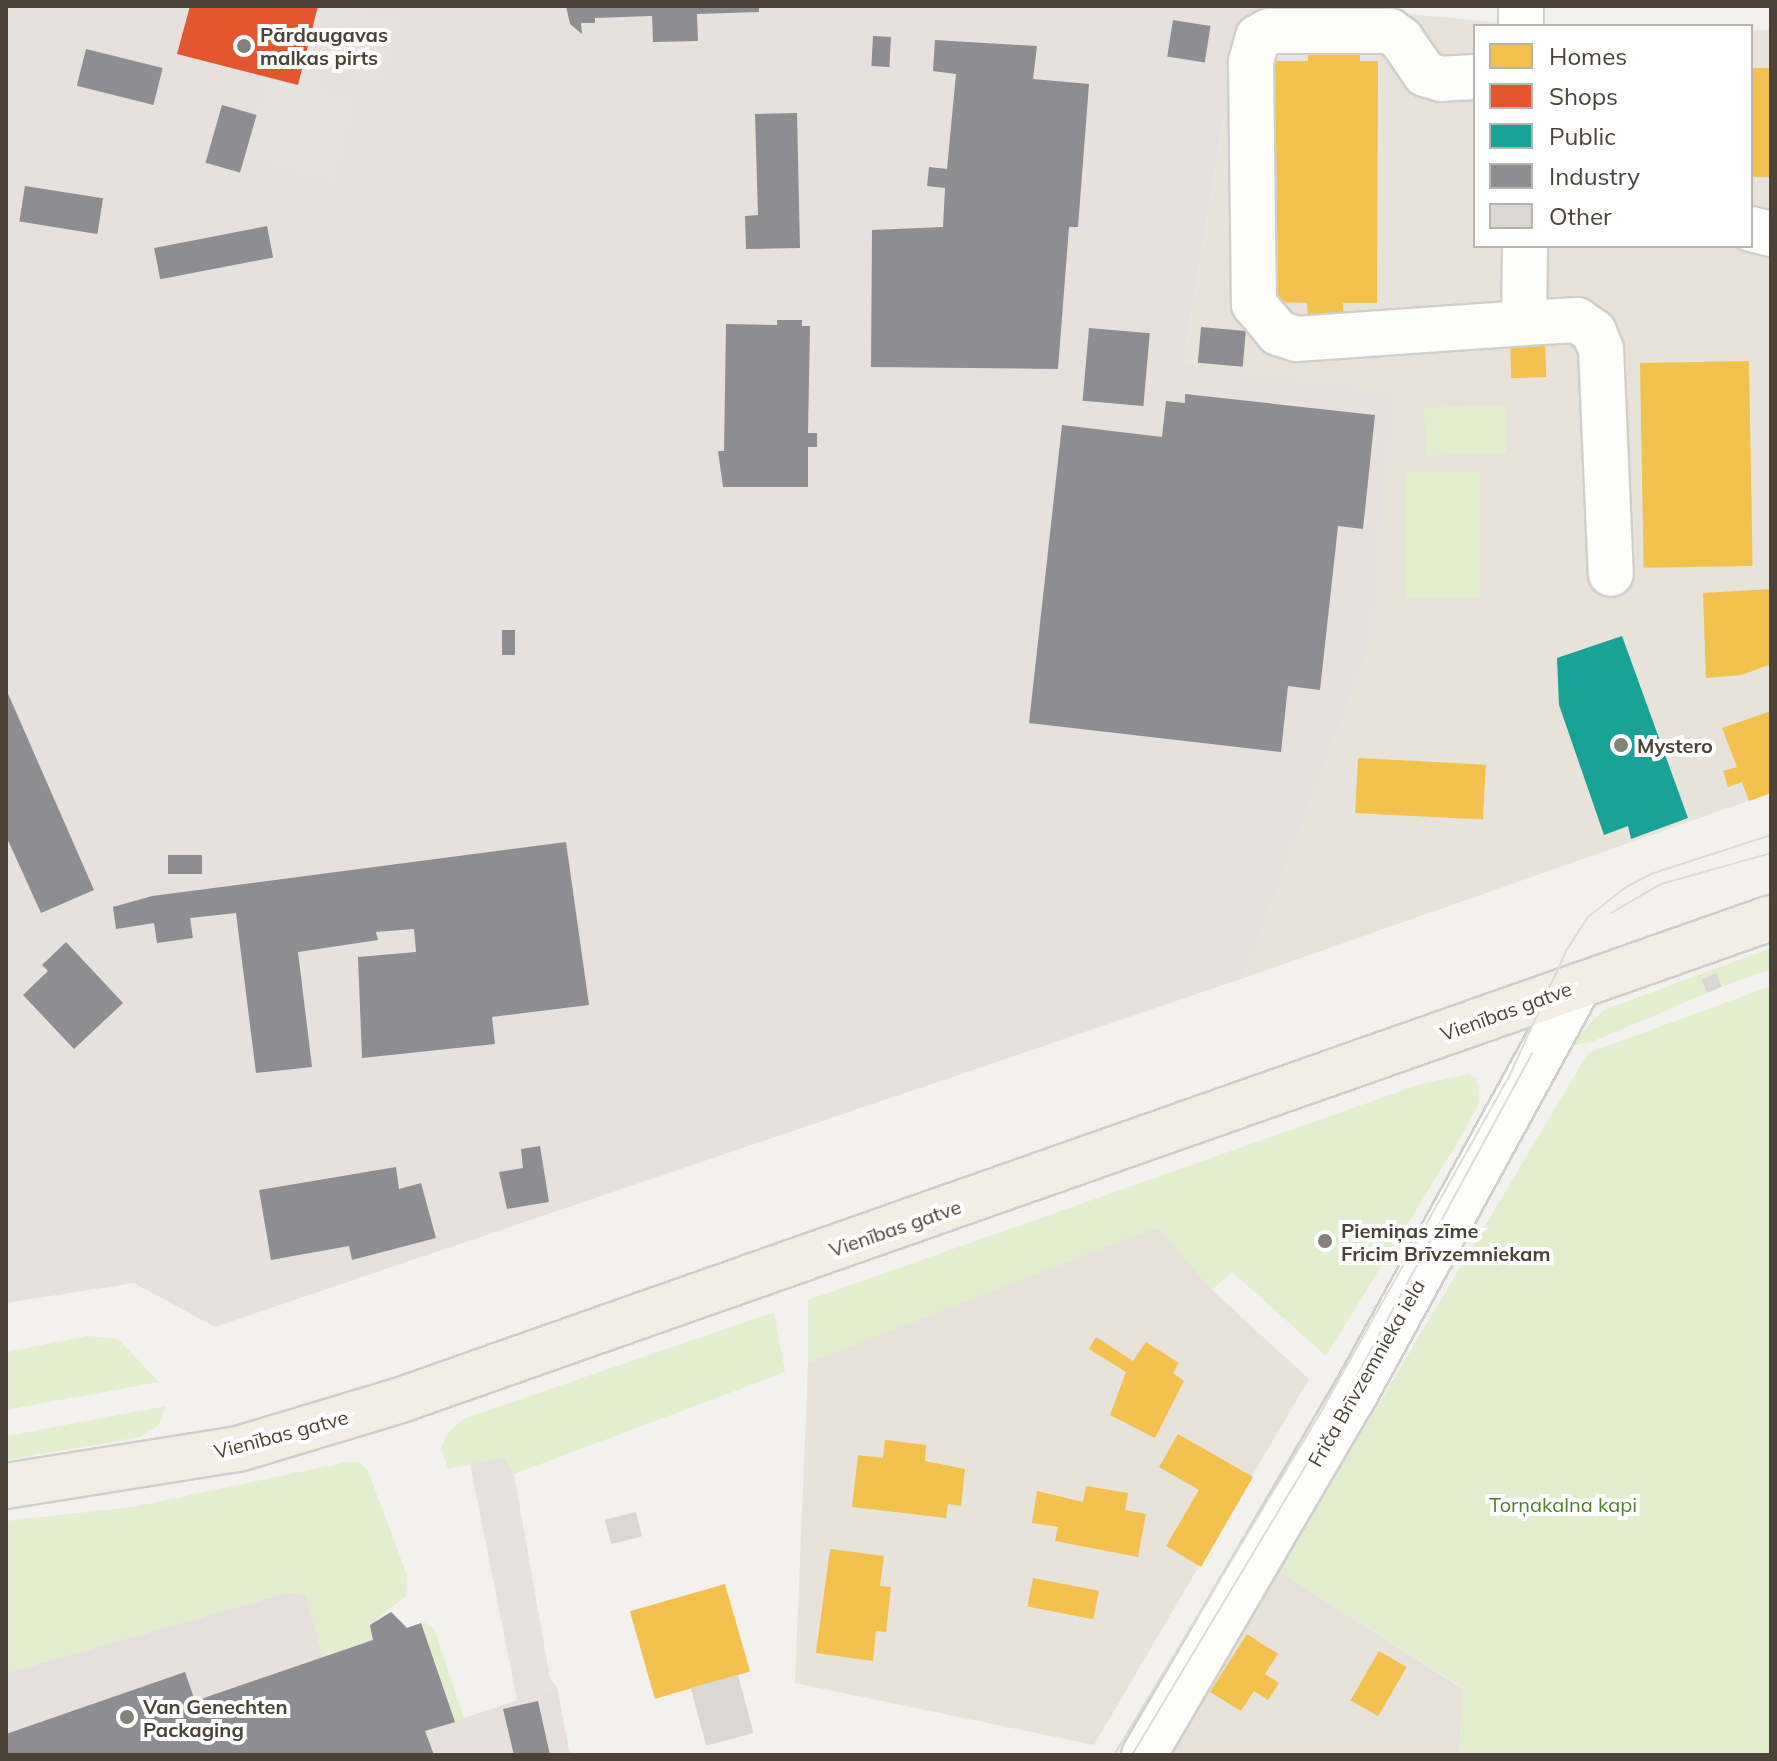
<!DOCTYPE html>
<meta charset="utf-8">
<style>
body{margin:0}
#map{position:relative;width:1777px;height:1761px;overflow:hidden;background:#f3f1ee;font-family:Mulish,sans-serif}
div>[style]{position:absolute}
.residential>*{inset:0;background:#e7e3db}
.industrial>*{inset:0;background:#e6e1dd}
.green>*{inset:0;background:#e2eecd;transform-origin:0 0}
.parking>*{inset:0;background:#e5e2df}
.homes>*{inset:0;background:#f2c14e;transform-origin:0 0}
.shops>*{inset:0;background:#e4572e}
.public>*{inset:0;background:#17a398}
.industry>*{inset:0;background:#8d8d92;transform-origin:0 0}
.building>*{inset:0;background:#dbd8d4;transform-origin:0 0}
.roads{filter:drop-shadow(2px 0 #d1cfcb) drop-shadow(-2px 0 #d1cfcb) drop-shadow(0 2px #d1cfcb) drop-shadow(0 -2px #d1cfcb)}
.minor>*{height:44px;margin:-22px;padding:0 22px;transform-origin:22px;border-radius:22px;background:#fdfdfc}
.major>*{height:44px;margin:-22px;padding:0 22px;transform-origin:22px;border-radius:22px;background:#f2eee6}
.tram>*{height:2px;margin:-1px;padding:0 1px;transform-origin:1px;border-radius:1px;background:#dbdbda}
.dots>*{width:22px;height:22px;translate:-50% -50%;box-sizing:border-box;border:4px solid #fff;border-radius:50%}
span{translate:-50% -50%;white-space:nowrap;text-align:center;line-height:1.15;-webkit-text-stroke:8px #fff;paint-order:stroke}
.poi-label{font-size:20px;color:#4b4338;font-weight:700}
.left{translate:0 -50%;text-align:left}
.street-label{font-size:20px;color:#4b4338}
.park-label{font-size:20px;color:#4e8127}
.frame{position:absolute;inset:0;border:8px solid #4b4338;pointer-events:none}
.legend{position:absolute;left:1473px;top:24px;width:280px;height:224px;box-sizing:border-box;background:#fff;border:2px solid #b7b4af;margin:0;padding:10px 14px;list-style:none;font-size:24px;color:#4b4338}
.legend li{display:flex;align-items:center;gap:16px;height:40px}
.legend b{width:40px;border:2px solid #b7b4af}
</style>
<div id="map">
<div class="residential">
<i style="clip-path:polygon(1242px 6px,1326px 6px,1503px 23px,1619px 26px,1475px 26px,1475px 246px,1751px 246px,1751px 30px,1771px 30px,1771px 793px,1244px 978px,1369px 650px,1184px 364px)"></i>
<i style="clip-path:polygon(1158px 1227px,1212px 1290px,1309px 1379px,1094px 1745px,795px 1683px,808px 1363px,1006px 1281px)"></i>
<i style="clip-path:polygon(1279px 1571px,1463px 1689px,1459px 1755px,1167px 1755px)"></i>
</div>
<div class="industrial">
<i style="clip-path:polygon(6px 6px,1242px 6px,1184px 363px,1394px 392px,1369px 650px,1244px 978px,215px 1327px,134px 1283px,6px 1303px)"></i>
<i style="clip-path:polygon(290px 1592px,306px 1596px,323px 1657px,372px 1640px,370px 1625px,391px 1612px,407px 1628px,421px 1623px,455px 1721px,557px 1687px,570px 1755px,6px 1755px,6px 1673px)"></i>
</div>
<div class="green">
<i style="left:1505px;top:405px;width:48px;height:81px;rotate:88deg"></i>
<i style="left:1405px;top:472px;width:75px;height:126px"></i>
<i style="clip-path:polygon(1771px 948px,1771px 969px,1722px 987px,1715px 974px,1701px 979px,1707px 993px,1594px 1041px,1567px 1047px,1604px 1010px)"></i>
<i style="clip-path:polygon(1771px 986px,1771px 1755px,1459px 1755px,1463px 1688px,1279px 1571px,1588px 1053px)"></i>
<i style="clip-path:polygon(1468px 1074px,1476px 1078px,1479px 1089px,1478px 1105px,1464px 1132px,1326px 1356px,1232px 1272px,1212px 1290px,1157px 1227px,808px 1363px,808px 1300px,1421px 1084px)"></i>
<i style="clip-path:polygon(774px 1312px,785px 1372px,514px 1474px,503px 1457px,448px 1469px,441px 1449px,447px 1434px,463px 1419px)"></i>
<i style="clip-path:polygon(88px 1336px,118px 1339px,159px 1382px,6px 1410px,6px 1352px)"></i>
<i style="clip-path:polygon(166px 1406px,158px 1426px,140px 1437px,6px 1460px,6px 1436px)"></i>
<i style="clip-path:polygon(347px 1462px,360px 1462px,368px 1471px,407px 1575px,406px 1596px,370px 1625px,373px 1640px,323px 1657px,306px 1596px,290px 1592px,6px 1673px,6px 1521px,133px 1507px)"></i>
<i style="clip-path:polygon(420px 1620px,434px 1628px,464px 1718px,455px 1722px)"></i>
</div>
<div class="parking">
<i style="clip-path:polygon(318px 6px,399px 17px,383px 83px,319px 68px,314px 89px,352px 101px,335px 180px,245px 157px,268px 78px,298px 85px)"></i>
<i style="clip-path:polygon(504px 1457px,514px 1474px,550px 1678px,557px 1687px,517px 1700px,470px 1464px)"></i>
</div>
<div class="homes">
<i style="clip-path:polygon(1308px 46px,1360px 46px,1360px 61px,1378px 61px,1377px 303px,1343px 303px,1343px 320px,1308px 320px,1307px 303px,1273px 302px,1274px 61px,1308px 61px)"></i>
<i style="left:1771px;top:68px;width:109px;height:20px;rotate:90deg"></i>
<i style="left:1545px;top:341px;width:36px;height:35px;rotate:88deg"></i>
<i style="left:1749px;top:361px;width:205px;height:109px;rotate:89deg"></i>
<i style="clip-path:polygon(1771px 589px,1771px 664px,1742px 675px,1706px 678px,1703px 593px)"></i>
<i style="clip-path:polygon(1771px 711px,1771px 793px,1749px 801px,1742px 782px,1728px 787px,1723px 771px,1737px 767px,1722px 728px)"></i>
<i style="left:1358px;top:758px;width:128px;height:55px;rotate:3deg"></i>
<i style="clip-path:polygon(1096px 1337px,1133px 1361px,1146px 1342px,1179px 1363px,1173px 1373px,1184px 1381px,1155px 1438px,1110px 1415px,1126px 1372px,1089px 1349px)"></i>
<i style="clip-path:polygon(1178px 1434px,1253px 1477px,1201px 1567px,1166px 1546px,1199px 1490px,1159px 1467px)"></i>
<i style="clip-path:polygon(885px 1440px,926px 1445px,925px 1461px,965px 1469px,961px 1506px,948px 1504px,946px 1518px,852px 1507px,858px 1455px,883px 1458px)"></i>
<i style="clip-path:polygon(1086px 1486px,1128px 1493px,1125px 1510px,1146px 1514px,1138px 1557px,1055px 1541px,1058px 1527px,1032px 1523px,1037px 1491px,1083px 1502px)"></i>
<i style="clip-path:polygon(830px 1549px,884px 1556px,880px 1586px,891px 1587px,886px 1632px,876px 1631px,873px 1661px,816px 1653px)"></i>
<i style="left:1033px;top:1578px;width:67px;height:29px;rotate:11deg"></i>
<i style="left:725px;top:1584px;width:91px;height:99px;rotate:74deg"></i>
<i style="clip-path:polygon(1247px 1634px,1278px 1654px,1265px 1674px,1279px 1683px,1268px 1700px,1254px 1691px,1241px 1711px,1210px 1692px)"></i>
<i style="left:1379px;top:1651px;width:32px;height:57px;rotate:30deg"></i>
</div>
<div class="shops">
<i style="clip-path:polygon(190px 6px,318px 6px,298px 85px,177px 54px)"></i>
</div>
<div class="public">
<i style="clip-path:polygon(1622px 636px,1688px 818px,1631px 839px,1628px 826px,1604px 835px,1559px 705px,1557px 658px)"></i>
</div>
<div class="industry">
<i style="clip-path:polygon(566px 6px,759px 6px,759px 12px,697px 14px,698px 41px,653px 42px,652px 16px,595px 18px,595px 23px,581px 23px,582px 34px,570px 24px)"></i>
<i style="left:1173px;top:20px;width:38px;height:37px;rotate:9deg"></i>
<i style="left:873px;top:36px;width:18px;height:30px;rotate:3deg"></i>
<i style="clip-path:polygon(935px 40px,1037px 46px,1033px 79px,1089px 84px,1078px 227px,1069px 227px,1058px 369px,871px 367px,872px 230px,943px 227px,945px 188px,927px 186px,929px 167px,947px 169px,956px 74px,933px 71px)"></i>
<i style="left:86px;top:49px;width:79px;height:38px;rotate:14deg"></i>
<i style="left:222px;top:105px;width:36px;height:60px;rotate:16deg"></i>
<i style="clip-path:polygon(797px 113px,800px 248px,746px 249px,745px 216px,758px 215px,755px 114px)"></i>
<i style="left:25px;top:186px;width:79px;height:36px;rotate:9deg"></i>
<i style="left:267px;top:226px;width:32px;height:115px;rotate:79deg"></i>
<i style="clip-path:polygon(777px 320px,802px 320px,802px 326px,810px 326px,808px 433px,817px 433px,817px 447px,808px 447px,808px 487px,723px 487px,718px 451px,724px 451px,726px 324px,777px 325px)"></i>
<i style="left:1201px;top:327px;width:45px;height:36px;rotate:5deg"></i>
<i style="left:1089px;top:328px;width:61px;height:73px;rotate:5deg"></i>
<i style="clip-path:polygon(1185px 394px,1375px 415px,1363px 529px,1338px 526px,1320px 690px,1288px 686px,1281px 752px,1029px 723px,1062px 425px,1162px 437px,1166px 401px,1185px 403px)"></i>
<i style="left:502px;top:630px;width:13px;height:25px"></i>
<i style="clip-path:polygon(6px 689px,94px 890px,41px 913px,6px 836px)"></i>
<i style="clip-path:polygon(566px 842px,589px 1005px,492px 1017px,495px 1044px,362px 1058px,358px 957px,416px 952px,414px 929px,376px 932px,378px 940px,298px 952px,312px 1067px,256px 1073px,236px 913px,190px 918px,193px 938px,157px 943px,154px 923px,116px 929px,113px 907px,152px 896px)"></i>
<i style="left:168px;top:855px;width:34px;height:19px"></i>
<i style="clip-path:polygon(66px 942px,123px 1003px,74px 1049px,23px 995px,48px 971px,42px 965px)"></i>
<i style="clip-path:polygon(540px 1146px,549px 1202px,507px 1209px,499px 1172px,523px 1168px,521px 1149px)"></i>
<i style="clip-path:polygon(396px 1167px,399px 1189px,421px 1183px,436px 1238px,352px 1260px,349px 1246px,271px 1260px,259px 1190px)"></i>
<i style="clip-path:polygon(391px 1612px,407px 1628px,421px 1623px,455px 1722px,425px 1731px,434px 1755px,6px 1755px,6px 1734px,185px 1672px,195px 1701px,373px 1640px,370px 1625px)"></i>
<i style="clip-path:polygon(538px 1701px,550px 1755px,514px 1755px,503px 1709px)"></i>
</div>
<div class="building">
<i style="left:1716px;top:973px;width:15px;height:16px;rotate:67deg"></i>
<i style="left:636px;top:1512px;width:25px;height:32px;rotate:76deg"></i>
<i style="left:738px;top:1675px;width:60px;height:49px;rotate:75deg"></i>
</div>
<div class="roads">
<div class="minor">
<i style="left:1521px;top:26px;width:20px;rotate:-90deg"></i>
<i style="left:1475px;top:77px;width:34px;rotate:177deg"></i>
<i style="left:1441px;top:79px;width:17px;rotate:-163deg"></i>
<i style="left:1425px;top:74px;width:42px;rotate:-124.4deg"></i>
<i style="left:1401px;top:39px;width:14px;rotate:-144deg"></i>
<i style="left:1390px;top:31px;width:121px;rotate:180deg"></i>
<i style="left:1269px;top:31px;width:13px;rotate:151deg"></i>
<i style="left:1258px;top:37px;width:26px;rotate:106deg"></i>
<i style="left:1251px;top:62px;width:242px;rotate:89.3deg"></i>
<i style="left:1254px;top:304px;width:38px;rotate:50deg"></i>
<i style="left:1278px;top:333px;width:20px;rotate:18deg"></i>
<i style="left:1297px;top:339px;width:228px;rotate:-4deg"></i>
<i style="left:1751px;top:229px;width:21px;rotate:14deg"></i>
<i style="left:1525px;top:246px;width:77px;rotate:90.7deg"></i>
<i style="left:1524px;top:323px;width:53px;rotate:-3.2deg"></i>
<i style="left:1577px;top:320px;width:21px;rotate:35deg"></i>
<i style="left:1594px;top:332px;width:18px;rotate:68deg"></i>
<i style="left:1601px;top:349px;width:225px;rotate:87.5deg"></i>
<i style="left:1144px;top:1755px;width:414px;rotate:-59.7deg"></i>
<i style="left:1353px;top:1398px;width:470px;rotate:-61.3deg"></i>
</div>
<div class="major">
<i style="left:6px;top:1486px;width:235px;rotate:-9.1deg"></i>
<i style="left:238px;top:1449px;width:167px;rotate:-16.7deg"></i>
<i style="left:398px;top:1401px;width:1455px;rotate:-19.38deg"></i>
</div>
</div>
<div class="tram">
<i style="left:1611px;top:913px;width:58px;rotate:-30.1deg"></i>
<i style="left:1661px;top:884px;width:114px;rotate:-15.7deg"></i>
<i style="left:1114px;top:1755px;width:405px;rotate:-58.9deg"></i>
<i style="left:1323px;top:1408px;width:377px;rotate:-60.7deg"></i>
<i style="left:1508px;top:1079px;width:141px;rotate:-65.6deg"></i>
<i style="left:1566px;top:951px;width:40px;rotate:-57.1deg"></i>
<i style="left:1588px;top:917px;width:48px;rotate:-38.3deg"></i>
<i style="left:1626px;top:887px;width:31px;rotate:-27deg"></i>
<i style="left:1654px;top:873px;width:123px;rotate:-18deg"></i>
<i style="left:1132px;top:1755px;width:391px;rotate:-59deg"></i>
<i style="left:1333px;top:1420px;width:417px;rotate:-61.5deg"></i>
</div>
<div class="dots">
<i style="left:244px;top:46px;background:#868078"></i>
<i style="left:1621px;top:745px;background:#868078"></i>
<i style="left:1325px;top:1241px;background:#868078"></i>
<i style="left:127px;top:1717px;background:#868078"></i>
</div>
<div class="poi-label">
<span class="left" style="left:260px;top:46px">Pārdaugavas<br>malkas pirts</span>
<span class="left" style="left:1637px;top:745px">Mystero</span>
<span class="left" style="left:1341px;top:1242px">Piemiņas zīme<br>Fricim Brīvzemniekam</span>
<span class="left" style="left:143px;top:1718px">Van Genechten<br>Packaging</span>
</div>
<div class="street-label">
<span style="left:1506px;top:1011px;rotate:-20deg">Vienības gatve</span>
<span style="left:895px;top:1228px;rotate:-19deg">Vienības gatve</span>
<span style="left:1366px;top:1373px;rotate:-60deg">Friča Brīvzemnieka iela</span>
<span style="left:281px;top:1434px;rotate:-15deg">Vienības gatve</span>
</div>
<div class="park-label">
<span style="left:1563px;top:1504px">Torņakalna kapi</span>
</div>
<div class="frame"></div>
<ul class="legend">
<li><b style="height:22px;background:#f2c14e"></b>Homes</li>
<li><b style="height:22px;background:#e4572e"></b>Shops</li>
<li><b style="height:22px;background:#17a398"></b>Public</li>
<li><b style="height:22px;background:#8d8d92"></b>Industry</li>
<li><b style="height:22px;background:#dbd8d4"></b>Other</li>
</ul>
</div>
